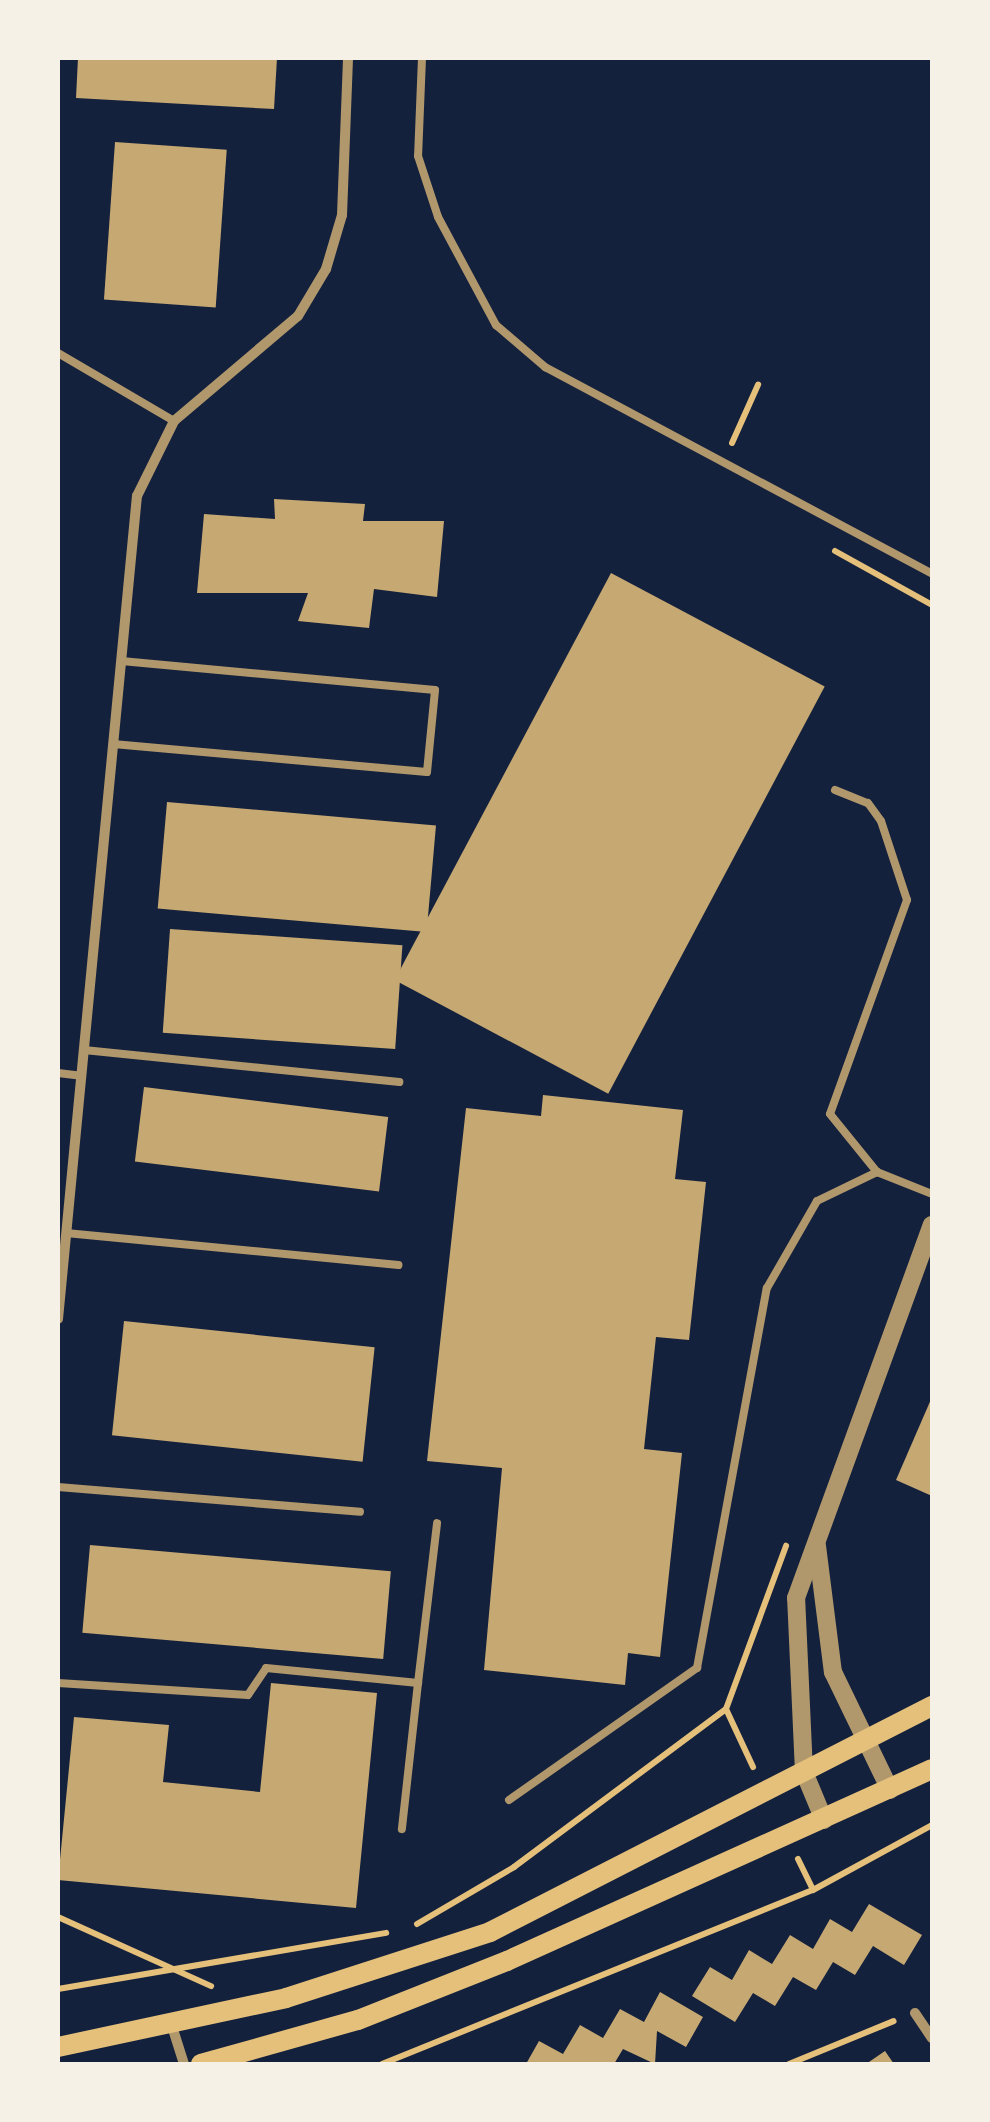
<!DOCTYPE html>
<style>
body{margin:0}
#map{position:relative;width:990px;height:2122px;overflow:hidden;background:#14213d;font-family:"Golos Text",sans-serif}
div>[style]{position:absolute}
.building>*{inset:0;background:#c6a872;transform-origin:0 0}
.path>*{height:6px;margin:-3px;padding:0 3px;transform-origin:3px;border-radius:3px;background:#e5c07b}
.service>*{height:8px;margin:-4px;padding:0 4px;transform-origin:4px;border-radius:4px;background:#b1986c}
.minor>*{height:10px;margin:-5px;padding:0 5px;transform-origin:5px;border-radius:5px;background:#b1986c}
.tertiary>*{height:18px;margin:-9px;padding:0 9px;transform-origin:9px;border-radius:9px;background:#b1986c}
.secondary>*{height:20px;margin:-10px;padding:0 10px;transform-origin:10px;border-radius:10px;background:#e5c07b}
span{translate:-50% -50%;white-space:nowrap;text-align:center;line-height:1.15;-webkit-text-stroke:8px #f6f1e7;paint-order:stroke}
.frame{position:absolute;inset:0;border:60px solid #f6f1e7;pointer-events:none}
</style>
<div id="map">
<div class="building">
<i style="clip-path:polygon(78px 58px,277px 58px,274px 109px,76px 98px)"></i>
<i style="left:115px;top:142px;width:112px;height:158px;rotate:4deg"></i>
<i style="clip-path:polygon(274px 499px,365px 504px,363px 521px,444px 521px,437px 597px,374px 589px,369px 628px,298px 621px,308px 593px,197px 593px,204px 514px,275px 519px)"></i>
<i style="left:611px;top:573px;width:242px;height:461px;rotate:28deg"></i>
<i style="left:167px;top:802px;width:270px;height:107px;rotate:5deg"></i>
<i style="left:170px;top:929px;width:233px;height:104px;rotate:4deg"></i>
<i style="left:144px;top:1087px;width:246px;height:75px;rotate:7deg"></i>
<i style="clip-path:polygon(543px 1095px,683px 1110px,675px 1179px,706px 1182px,689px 1340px,656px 1337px,644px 1449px,682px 1453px,660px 1657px,628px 1653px,625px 1685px,484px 1670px,502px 1468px,427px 1461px,466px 1108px,541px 1116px)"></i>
<i style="left:124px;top:1321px;width:252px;height:115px;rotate:6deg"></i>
<i style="clip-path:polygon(932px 1397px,932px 1496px,896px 1480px)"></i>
<i style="left:90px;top:1545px;width:302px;height:88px;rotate:5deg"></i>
<i style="clip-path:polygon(271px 1683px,377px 1693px,356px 1908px,58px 1880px,74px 1717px,169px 1725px,163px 1782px,260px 1792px)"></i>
<i style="clip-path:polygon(869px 1904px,922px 1935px,904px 1965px,873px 1946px,855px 1975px,833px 1962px,816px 1990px,793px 1977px,775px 2006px,753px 1993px,735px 2022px,692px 1996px,710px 1967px,732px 1980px,749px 1950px,772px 1964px,790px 1935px,813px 1949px,830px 1919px,852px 1932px)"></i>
<i style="clip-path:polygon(660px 1992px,703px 2017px,686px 2047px,657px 2031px,655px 2064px,623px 2049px,614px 2064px,526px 2064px,539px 2041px,563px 2054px,580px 2025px,603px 2038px,620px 2009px,644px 2022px)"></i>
<i style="clip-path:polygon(885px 2051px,894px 2064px,866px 2064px)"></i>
</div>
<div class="path">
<i style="left:732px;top:443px;width:64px;rotate:-65.9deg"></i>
<i style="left:835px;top:551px;width:111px;rotate:29.1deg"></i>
<i style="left:726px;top:1709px;width:64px;rotate:65deg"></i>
<i style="left:798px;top:1859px;width:34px;rotate:64deg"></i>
<i style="left:58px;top:1917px;width:168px;rotate:24.3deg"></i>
<i style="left:417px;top:1924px;width:113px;rotate:-30.4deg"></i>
<i style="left:514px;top:1867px;width:264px;rotate:-36.7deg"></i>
<i style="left:726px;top:1709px;width:174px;rotate:-69.8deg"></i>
<i style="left:58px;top:1989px;width:333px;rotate:-9.7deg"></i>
<i style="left:382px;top:2064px;width:465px;rotate:-22deg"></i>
<i style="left:813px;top:1890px;width:136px;rotate:-28.6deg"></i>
<i style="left:789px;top:2064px;width:113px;rotate:-22.3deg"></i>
</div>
<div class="service">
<i style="left:422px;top:58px;width:98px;rotate:92.3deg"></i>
<i style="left:418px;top:156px;width:64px;rotate:71.8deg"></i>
<i style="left:438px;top:217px;width:123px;rotate:61.8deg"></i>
<i style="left:496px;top:325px;width:65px;rotate:40.6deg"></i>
<i style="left:545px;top:367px;width:439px;rotate:28.1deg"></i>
<i style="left:58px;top:353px;width:134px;rotate:30.4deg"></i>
<i style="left:113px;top:744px;width:315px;rotate:5.1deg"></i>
<i style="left:427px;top:772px;width:82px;rotate:-84.4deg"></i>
<i style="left:435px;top:690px;width:315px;rotate:-174.7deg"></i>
<i style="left:835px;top:790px;width:35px;rotate:22deg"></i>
<i style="left:868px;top:803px;width:22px;rotate:54deg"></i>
<i style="left:881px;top:821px;width:83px;rotate:71.8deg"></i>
<i style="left:907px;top:900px;width:227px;rotate:109.8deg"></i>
<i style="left:830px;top:1114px;width:75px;rotate:51deg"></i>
<i style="left:877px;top:1172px;width:59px;rotate:21.8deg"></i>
<i style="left:84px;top:1050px;width:317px;rotate:5.8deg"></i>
<i style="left:58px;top:1073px;width:23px;rotate:7deg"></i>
<i style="left:66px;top:1233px;width:334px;rotate:5.5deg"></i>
<i style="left:58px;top:1487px;width:303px;rotate:4.7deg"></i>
<i style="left:58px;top:1683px;width:190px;rotate:3.6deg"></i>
<i style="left:248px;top:1695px;width:32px;rotate:-56deg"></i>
<i style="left:266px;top:1668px;width:153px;rotate:5.6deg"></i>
<i style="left:418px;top:1683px;width:147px;rotate:96.3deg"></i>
<i style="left:418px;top:1683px;width:161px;rotate:-83.2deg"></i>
<i style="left:509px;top:1800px;width:230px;rotate:-35.1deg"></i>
<i style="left:697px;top:1668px;width:386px;rotate:-79.6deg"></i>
<i style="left:767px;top:1288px;width:100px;rotate:-60.1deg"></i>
<i style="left:817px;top:1201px;width:67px;rotate:-25.8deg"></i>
</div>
<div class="minor">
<i style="left:58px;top:1319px;width:827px;rotate:-84.52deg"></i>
<i style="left:137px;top:496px;width:84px;rotate:-63.7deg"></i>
<i style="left:174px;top:421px;width:162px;rotate:-40.3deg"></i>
<i style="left:298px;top:316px;width:55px;rotate:-59.2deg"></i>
<i style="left:326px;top:269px;width:56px;rotate:-73.5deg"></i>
<i style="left:342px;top:215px;width:157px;rotate:-87.8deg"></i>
<i style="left:915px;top:2013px;width:30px;rotate:56deg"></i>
<i style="left:171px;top:2023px;width:43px;rotate:72.4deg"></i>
</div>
<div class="tertiary">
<i style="left:817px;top:1546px;width:127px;rotate:82.8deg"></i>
<i style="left:833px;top:1672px;width:131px;rotate:64.2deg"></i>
<i style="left:824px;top:1820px;width:52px;rotate:-112.6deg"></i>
<i style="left:804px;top:1772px;width:174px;rotate:-92.6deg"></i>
<i style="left:796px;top:1598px;width:397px;rotate:-70deg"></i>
</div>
<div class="secondary">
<i style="left:58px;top:2047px;width:233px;rotate:-12.1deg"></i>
<i style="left:286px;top:1998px;width:214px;rotate:-17.9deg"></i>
<i style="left:490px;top:1932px;width:496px;rotate:-27.1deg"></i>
<i style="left:201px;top:2064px;width:163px;rotate:-15.7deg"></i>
<i style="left:358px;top:2020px;width:160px;rotate:-21.6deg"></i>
<i style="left:507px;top:1961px;width:466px;rotate:-24.3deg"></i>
</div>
<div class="frame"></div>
</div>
